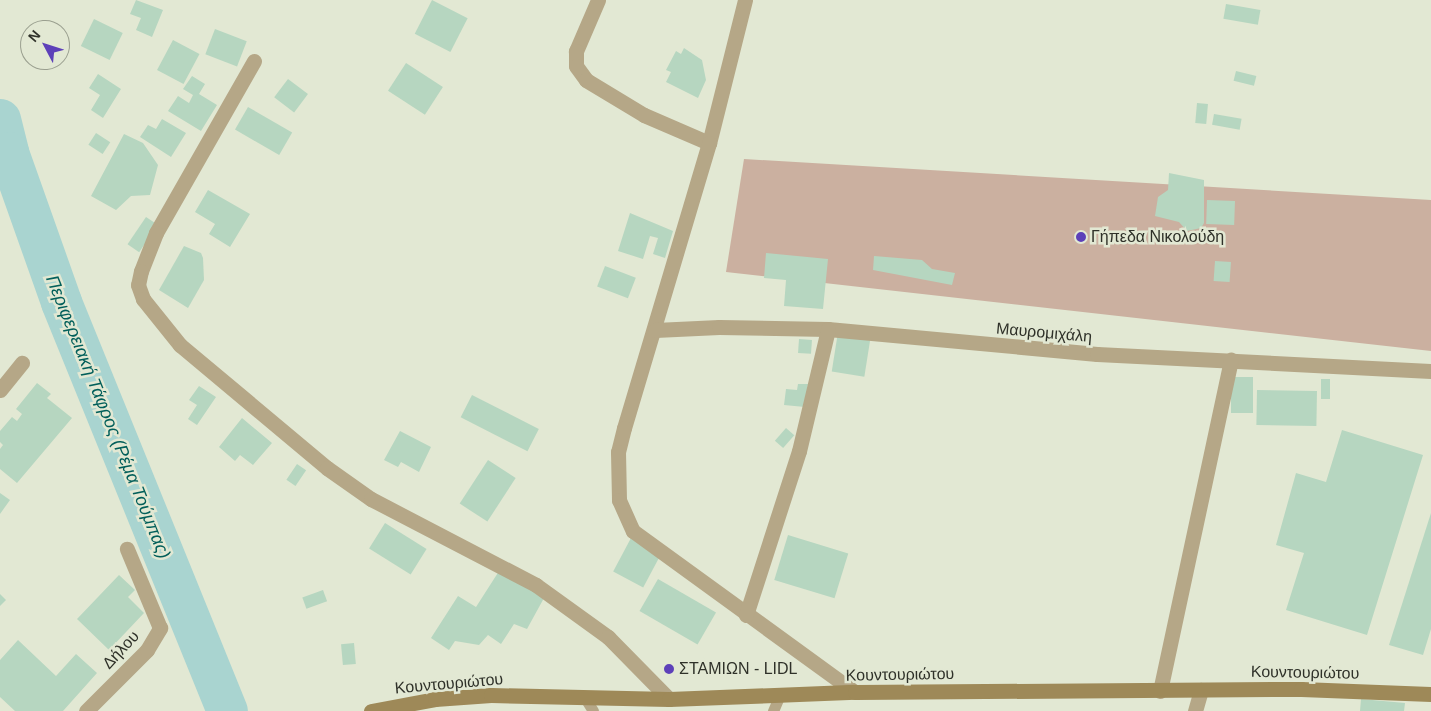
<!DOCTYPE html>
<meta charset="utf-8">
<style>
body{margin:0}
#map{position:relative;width:1431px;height:711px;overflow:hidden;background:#e2e8d3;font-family:Arial,sans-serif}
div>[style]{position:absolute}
.green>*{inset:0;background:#cbb0a0}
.river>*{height:41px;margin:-20.5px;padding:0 20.5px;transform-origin:20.5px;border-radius:20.5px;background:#a9d4d0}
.building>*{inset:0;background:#b6d6c0;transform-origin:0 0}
.lane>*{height:11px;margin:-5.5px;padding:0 5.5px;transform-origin:5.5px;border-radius:5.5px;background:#b5a787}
.street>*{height:15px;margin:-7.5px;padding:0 7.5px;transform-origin:7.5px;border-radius:7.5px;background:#b5a787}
.secondary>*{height:15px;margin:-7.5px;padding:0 7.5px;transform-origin:7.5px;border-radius:7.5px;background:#9e8958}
.dots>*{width:14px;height:14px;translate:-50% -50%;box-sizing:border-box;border:2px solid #e2e8d3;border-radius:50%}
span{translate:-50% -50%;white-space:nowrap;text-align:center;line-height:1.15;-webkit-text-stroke:5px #e2e8d3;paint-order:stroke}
.poi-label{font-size:16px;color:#2f3129}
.left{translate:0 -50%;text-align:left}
.street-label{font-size:16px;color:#2f3129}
.water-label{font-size:18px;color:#025f5a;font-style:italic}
.north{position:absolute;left:20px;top:20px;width:50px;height:50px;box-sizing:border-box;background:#e2e8d3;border:1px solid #9a9f8f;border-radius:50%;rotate:310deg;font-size:14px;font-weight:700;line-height:20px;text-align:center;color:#2f3129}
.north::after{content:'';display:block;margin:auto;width:18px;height:22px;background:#5d40b9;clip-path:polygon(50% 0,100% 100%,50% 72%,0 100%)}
</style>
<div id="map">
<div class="green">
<i style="clip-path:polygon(744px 159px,1431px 200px,1431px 351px,726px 272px)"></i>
</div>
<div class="river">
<i style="left:0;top:119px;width:34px;rotate:76deg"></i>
<i style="left:8px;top:152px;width:159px;rotate:70.5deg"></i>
<i style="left:61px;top:302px;width:441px;rotate:67.9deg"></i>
</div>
<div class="building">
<i style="clip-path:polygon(136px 0,163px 10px,152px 37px,136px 30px,141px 18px,130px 14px)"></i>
<i style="left:432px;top:0;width:40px;height:38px;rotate:27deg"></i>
<i style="left:1226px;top:4px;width:35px;height:15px;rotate:10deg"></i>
<i style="left:94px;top:19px;width:32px;height:30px;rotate:26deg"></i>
<i style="left:215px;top:29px;width:34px;height:27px;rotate:21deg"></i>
<i style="left:173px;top:40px;width:30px;height:34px;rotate:28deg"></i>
<i style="clip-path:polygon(684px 48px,702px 60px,706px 80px,698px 98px,666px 82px,671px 72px,666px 70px,676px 51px,681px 54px)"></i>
<i style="left:406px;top:63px;width:44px;height:33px;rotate:33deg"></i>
<i style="left:1236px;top:71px;width:21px;height:10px;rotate:14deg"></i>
<i style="clip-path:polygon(98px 74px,121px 89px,103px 118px,91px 110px,100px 95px,89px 88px)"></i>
<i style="clip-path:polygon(192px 76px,205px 84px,199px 94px,217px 105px,201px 131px,168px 111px,178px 96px,189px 103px,193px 95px,183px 89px)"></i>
<i style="left:288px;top:79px;width:25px;height:23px;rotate:37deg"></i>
<i style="left:1197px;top:103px;width:11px;height:20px;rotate:5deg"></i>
<i style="left:248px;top:107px;width:51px;height:26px;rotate:30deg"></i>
<i style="left:1214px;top:114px;width:28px;height:11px;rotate:10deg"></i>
<i style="clip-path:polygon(162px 119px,186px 133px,171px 157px,140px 137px,148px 125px,156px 129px)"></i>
<i style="left:96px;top:133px;width:17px;height:14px;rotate:33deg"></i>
<i style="clip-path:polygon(124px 134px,143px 143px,158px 165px,150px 195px,131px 196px,116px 210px,91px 196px)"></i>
<i style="clip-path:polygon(1169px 173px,1204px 180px,1204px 223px,1201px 228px,1187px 231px,1179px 222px,1155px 216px,1158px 197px,1168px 190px)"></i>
<i style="clip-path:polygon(208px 190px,250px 214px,230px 247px,209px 234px,215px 224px,195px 212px)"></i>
<i style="left:1207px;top:200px;width:28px;height:24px;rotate:2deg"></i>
<i style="clip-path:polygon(630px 213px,673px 231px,665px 258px,653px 254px,658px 238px,650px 236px,643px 259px,618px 251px)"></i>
<i style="left:146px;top:217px;width:14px;height:33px;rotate:34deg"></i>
<i style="clip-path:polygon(184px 246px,201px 253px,203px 258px,204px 280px,188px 308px,159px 290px)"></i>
<i style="clip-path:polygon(766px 253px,828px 259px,823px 309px,784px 306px,786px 280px,764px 278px)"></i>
<i style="clip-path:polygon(874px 256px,922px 260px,932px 269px,955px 273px,952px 285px,873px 270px)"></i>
<i style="left:1215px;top:261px;width:16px;height:20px;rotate:4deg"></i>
<i style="left:605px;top:266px;width:33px;height:22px;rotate:21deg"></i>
<i style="left:838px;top:332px;width:33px;height:40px;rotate:9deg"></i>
<i style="left:799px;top:339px;width:13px;height:14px;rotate:4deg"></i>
<i style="left:1231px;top:377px;width:22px;height:36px"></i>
<i style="left:1321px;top:379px;width:9px;height:20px"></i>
<i style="clip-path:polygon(37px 383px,51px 394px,47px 398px,72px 418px,17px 483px,0 469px,0 449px,3px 445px,0 442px,0 431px,12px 417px,17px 421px,22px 414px,16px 409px)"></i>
<i style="clip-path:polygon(798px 384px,808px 384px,805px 407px,784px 405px,786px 389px,797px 390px)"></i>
<i style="clip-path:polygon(199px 386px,216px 397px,197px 425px,188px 419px,197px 405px,189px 400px)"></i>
<i style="left:1257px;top:390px;width:60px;height:35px;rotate:1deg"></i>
<i style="left:472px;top:395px;width:75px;height:25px;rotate:27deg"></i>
<i style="clip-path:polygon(242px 418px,272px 443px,253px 465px,240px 455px,235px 461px,219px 447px)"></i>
<i style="left:786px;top:428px;width:11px;height:17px;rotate:41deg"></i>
<i style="clip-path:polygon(1342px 430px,1423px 455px,1367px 635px,1286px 610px,1304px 553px,1276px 545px,1296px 473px,1326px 482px)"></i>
<i style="clip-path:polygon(400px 431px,431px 447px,419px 472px,401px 462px,398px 467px,384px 460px)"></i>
<i style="left:488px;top:460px;width:33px;height:52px;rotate:33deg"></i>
<i style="left:297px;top:464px;width:11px;height:19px;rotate:34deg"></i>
<i style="clip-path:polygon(0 493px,10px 500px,0 514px)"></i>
<i style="clip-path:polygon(1431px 513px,1431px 629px,1423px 655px,1389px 645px)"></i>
<i style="left:385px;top:523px;width:49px;height:30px;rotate:32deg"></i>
<i style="left:788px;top:535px;width:63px;height:47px;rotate:17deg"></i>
<i style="left:631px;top:538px;width:34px;height:38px;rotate:28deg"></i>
<i style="clip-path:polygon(501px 568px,544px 598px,527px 629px,514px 624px,501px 644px,488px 635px,479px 645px,455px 641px,449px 650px,431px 638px,458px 596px,476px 607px)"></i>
<i style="clip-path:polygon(119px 575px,135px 590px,128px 597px,144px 613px,109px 650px,77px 619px)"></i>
<i style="left:658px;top:579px;width:67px;height:37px;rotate:30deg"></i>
<i style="left:323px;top:590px;width:12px;height:22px;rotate:70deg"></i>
<i style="clip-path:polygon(0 594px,6px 600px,0 606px)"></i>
<i style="clip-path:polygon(18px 640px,56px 676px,76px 654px,97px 673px,63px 711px,15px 711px,0 697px,0 660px)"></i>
<i style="left:354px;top:643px;width:21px;height:13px;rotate:85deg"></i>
<i style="clip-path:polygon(1361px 699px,1405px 703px,1404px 711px,1360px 711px)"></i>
</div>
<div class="lane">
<i style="left:585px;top:698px;width:15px;rotate:58deg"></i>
<i style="left:773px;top:711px;width:15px;rotate:-67deg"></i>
</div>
<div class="street">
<i style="left:598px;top:0;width:56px;rotate:113.3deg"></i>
<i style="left:576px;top:51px;width:15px;rotate:90deg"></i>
<i style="left:576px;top:66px;width:17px;rotate:54deg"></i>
<i style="left:586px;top:80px;width:68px;rotate:31.1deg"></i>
<i style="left:644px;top:115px;width:71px;rotate:23.3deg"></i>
<i style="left:745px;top:0;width:147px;rotate:104.1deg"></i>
<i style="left:709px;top:143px;width:297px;rotate:106.6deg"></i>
<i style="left:624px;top:428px;width:25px;rotate:104deg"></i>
<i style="left:618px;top:452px;width:48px;rotate:88.8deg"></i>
<i style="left:619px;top:500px;width:34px;rotate:66deg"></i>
<i style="left:633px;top:531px;width:274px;rotate:36deg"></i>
<i style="left:254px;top:61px;width:198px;rotate:119.7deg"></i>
<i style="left:156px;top:233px;width:41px;rotate:111.5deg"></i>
<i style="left:141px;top:271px;width:14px;rotate:102deg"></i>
<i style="left:138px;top:285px;width:15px;rotate:70deg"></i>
<i style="left:143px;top:299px;width:59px;rotate:51.2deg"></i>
<i style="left:180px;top:345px;width:192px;rotate:39.9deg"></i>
<i style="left:327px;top:468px;width:54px;rotate:35.2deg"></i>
<i style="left:371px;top:499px;width:186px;rotate:27.5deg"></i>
<i style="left:536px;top:585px;width:89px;rotate:35.8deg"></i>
<i style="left:608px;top:637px;width:87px;rotate:45.5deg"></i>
<i style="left:655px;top:330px;width:64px;rotate:-2.7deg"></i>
<i style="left:719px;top:327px;width:109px;rotate:1.1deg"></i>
<i style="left:828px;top:329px;width:270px;rotate:5.3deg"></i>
<i style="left:1097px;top:354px;width:334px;rotate:2.9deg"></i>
<i style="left:0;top:390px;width:35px;rotate:-51deg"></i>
<i style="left:746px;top:615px;width:172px;rotate:-72.1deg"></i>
<i style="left:799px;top:451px;width:125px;rotate:-76.6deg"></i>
<i style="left:1160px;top:691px;width:339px;rotate:-77.9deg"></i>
<i style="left:86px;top:711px;width:86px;rotate:-45deg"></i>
<i style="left:147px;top:650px;width:26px;rotate:-59deg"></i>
<i style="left:160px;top:628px;width:86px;rotate:-112.7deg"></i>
<i style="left:1195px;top:711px;width:22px;rotate:-74deg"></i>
</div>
<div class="secondary">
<i style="left:371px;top:711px;width:65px;rotate:-10.6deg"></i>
<i style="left:435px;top:699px;width:56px;rotate:-4.1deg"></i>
<i style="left:491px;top:695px;width:178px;rotate:1.3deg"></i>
<i style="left:669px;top:699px;width:186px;rotate:-2.2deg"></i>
<i style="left:855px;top:692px;width:446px;rotate:-0.4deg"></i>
<i style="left:1301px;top:689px;width:130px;rotate:2.2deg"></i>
</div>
<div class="dots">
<i style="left:1081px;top:237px;background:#5d40b9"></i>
<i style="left:669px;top:669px;background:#5d40b9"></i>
</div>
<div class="poi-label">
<span class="left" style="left:1091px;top:237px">Γήπεδα Νικολούδη</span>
<span class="left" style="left:679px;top:669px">ΣΤΑΜΙΩΝ - LIDL</span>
</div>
<div class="street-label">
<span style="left:1044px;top:333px;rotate:5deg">Μαυρομιχάλη</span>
<span style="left:121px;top:650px;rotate:-47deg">Δήλου</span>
<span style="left:1305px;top:673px;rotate:1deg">Κουντουριώτου</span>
<span style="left:900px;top:675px;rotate:-1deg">Κουντουριώτου</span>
<span style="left:449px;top:684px;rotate:-5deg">Κουντουριώτου</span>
</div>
<div class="water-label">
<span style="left:108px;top:417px;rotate:68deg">Περιφερειακή Τάφρος (Ρέμα Τούμπας)</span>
</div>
<div class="north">N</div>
</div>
